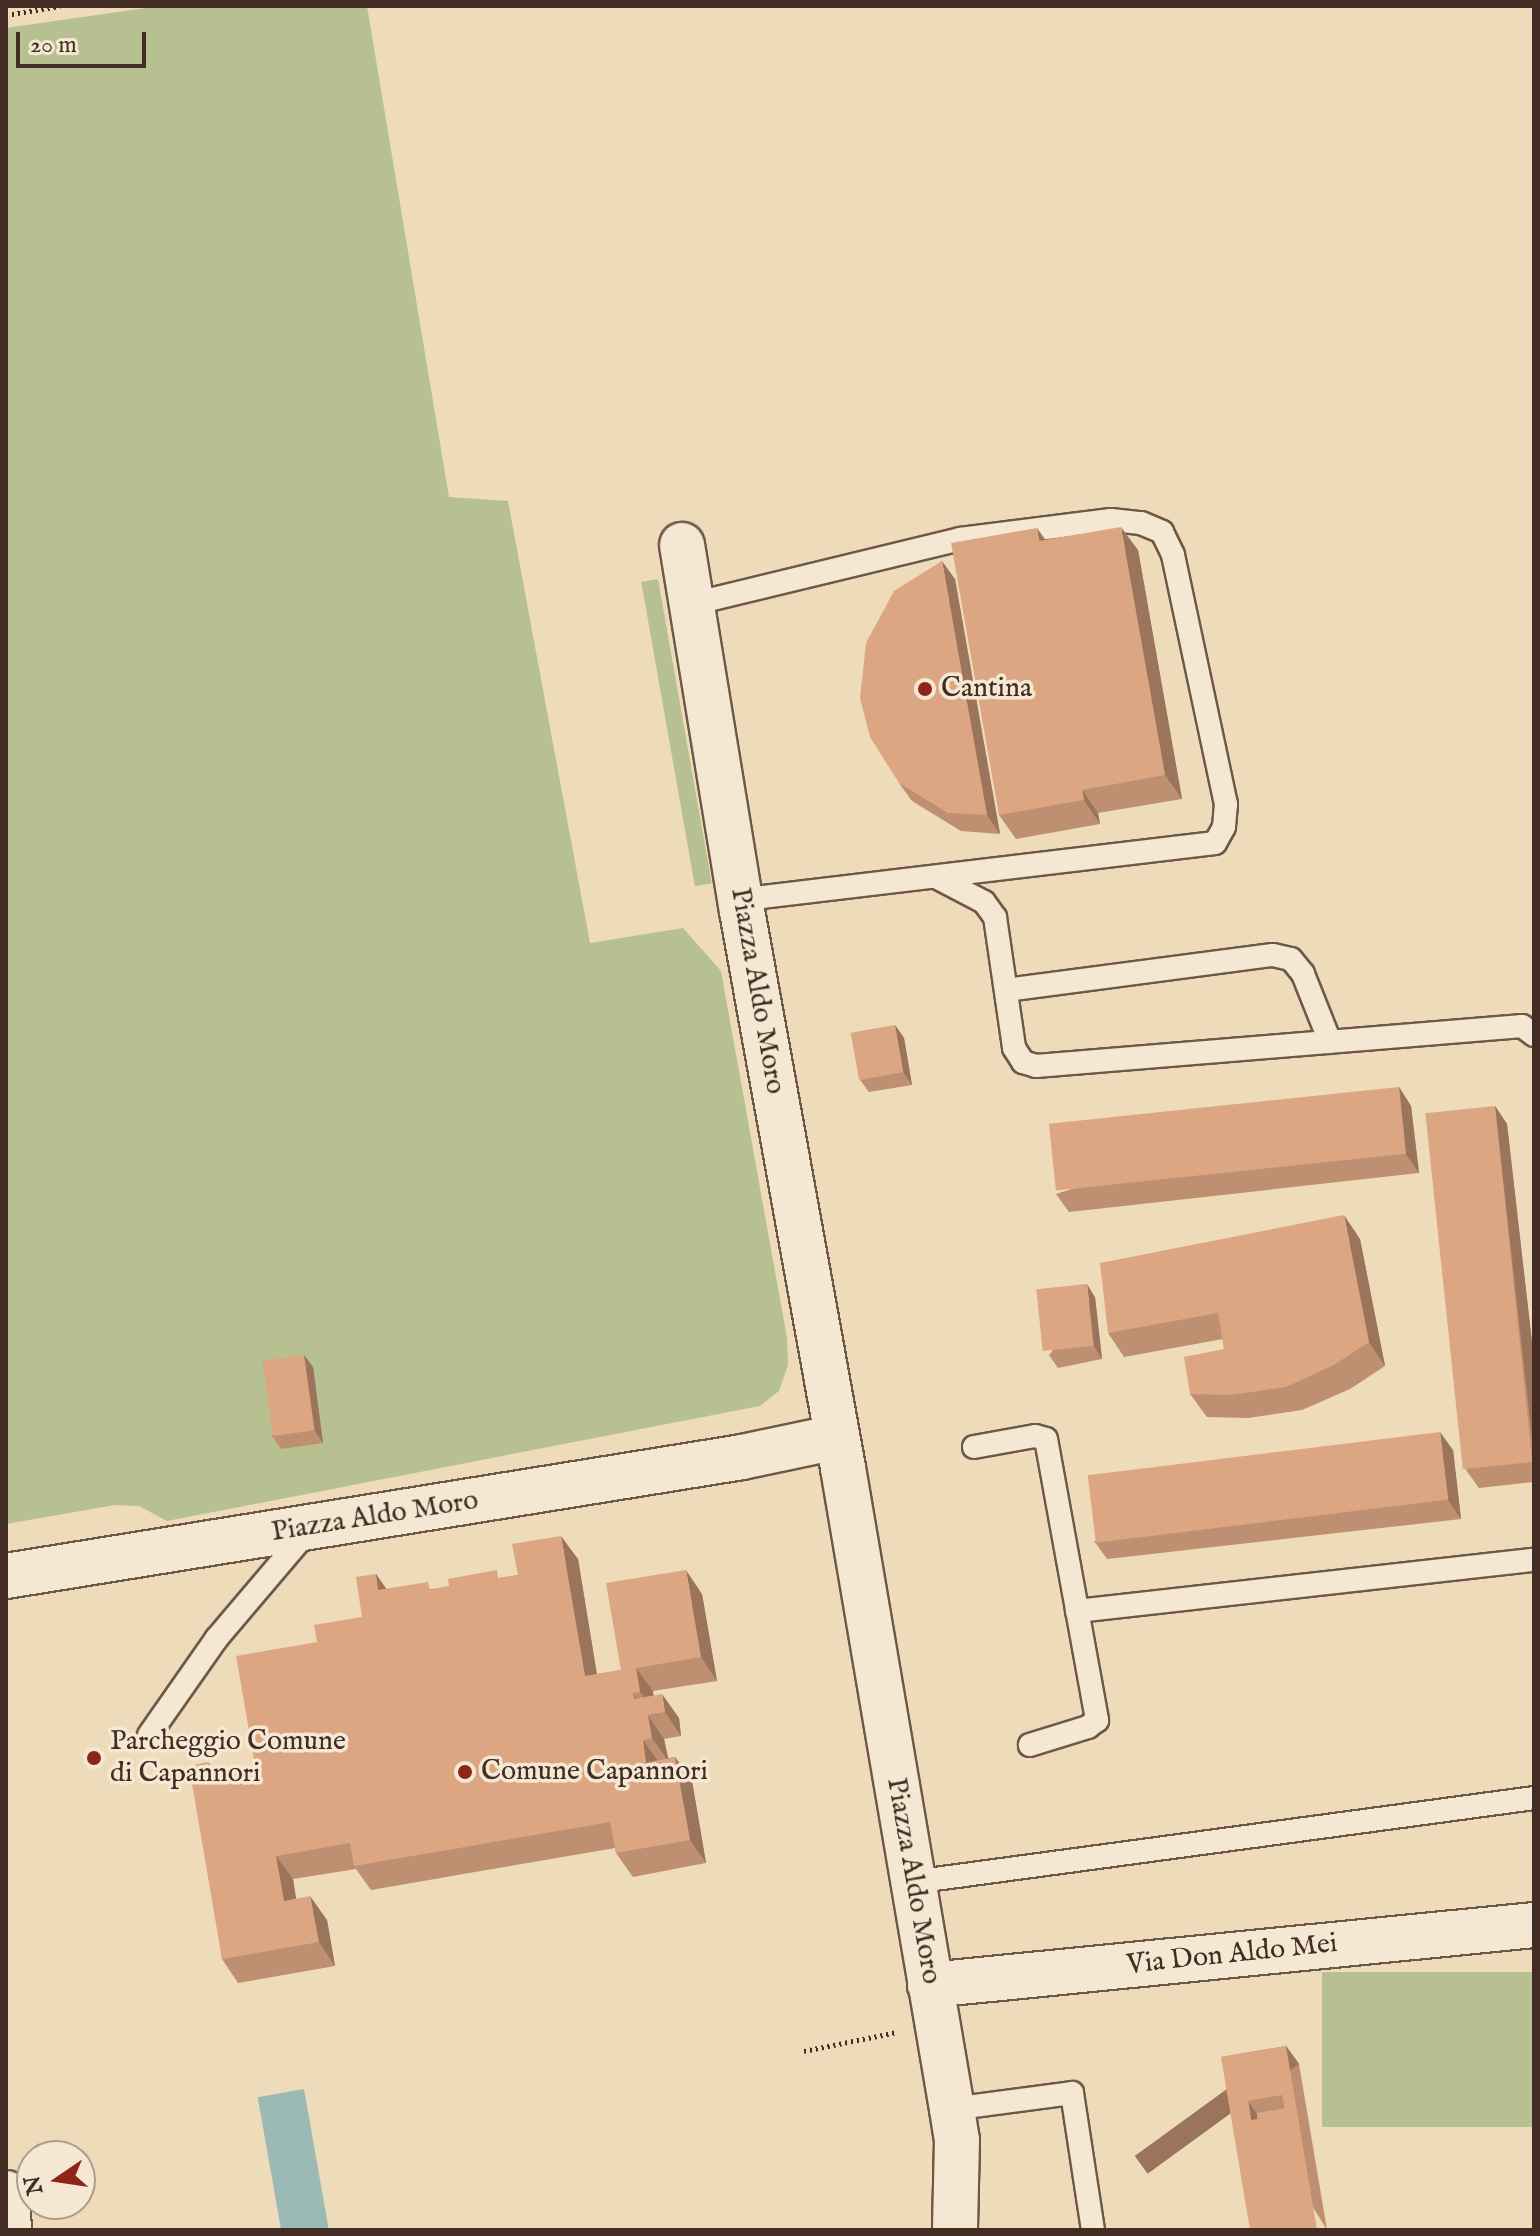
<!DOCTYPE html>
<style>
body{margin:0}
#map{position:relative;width:1540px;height:2236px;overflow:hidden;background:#eedbb9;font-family:"IM FELL English",serif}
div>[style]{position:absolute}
.green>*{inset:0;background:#b7c090;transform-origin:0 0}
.water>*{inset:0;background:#9bbab5;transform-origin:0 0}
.path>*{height:5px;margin-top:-2.5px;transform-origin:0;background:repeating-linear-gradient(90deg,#422c24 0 2px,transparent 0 6px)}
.roads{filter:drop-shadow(2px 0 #6d5849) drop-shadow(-2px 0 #6d5849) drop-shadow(0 2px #6d5849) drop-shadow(0 -2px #6d5849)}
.lane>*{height:22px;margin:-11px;padding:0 11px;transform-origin:11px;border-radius:11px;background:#f4e8d2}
.street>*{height:44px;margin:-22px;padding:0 22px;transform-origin:22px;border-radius:22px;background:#f4e8d2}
.wall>*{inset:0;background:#be8f71}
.shaded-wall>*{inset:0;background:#9b745c;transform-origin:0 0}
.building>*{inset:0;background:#dda683;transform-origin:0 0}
.dots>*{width:22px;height:22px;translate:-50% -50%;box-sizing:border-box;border:4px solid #f4e8d2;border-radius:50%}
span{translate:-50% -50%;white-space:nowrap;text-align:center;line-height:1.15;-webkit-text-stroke:7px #f4e8d2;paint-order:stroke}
.poi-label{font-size:28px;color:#422c24}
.left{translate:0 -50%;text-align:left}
.street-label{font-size:28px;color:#422c24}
.frame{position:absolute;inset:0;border:8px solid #422c24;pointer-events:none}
.north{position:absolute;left:16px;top:2140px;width:80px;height:80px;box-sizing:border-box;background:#f4e8d2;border:2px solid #ad9d8c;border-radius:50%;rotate:257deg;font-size:22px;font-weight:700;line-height:32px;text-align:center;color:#422c24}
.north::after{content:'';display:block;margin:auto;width:28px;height:36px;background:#8f2418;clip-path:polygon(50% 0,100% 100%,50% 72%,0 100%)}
.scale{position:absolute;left:16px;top:32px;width:130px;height:36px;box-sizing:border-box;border:4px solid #422c24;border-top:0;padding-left:10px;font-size:24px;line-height:28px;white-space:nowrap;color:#422c24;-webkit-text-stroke:6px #f4e8d2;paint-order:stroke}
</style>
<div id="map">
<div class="green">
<i style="clip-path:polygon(160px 6px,367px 6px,449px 497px,508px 501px,590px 943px,683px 928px,721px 971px,787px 1338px,788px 1365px,779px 1391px,760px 1406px,167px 1521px,139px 1506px,115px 1505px,6px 1524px,6px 28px)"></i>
<i style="left:658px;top:579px;width:309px;height:17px;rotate:80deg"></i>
<i style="left:1534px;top:1972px;width:155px;height:212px;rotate:90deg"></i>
</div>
<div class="water">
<i style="left:304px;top:2089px;width:143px;height:47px;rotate:80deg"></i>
</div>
<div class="path">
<i style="left:6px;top:15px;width:55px;rotate:-9.5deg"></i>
<i style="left:804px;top:2051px;width:95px;rotate:-11.5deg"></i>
</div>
<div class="roads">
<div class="lane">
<i style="left:692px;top:604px;width:276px;rotate:-13.6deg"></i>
<i style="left:960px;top:539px;width:152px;rotate:-7.2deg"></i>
<i style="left:1111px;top:520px;width:30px;rotate:6deg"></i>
<i style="left:1141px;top:523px;width:23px;rotate:23deg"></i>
<i style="left:1162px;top:532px;width:25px;rotate:64deg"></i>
<i style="left:1173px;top:555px;width:255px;rotate:78deg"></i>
<i style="left:1226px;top:804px;width:23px;rotate:95deg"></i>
<i style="left:1224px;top:827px;width:18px;rotate:119deg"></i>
<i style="left:1215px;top:843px;width:478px;rotate:173.2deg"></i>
<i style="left:936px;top:877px;width:54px;rotate:27.5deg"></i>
<i style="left:984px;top:902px;width:19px;rotate:54deg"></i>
<i style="left:995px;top:917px;width:132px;rotate:81.7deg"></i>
<i style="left:1014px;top:1048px;width:17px;rotate:57deg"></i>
<i style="left:1023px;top:1062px;width:14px;rotate:17deg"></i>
<i style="left:1036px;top:1066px;width:488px;rotate:-4.7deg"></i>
<i style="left:1522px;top:1026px;width:15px;rotate:37deg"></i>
<i style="left:1006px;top:990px;width:269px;rotate:-7.5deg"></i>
<i style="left:1273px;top:955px;width:18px;rotate:13deg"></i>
<i style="left:1291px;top:959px;width:19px;rotate:51deg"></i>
<i style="left:1303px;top:974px;width:73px;rotate:68.3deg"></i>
<i style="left:974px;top:1447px;width:62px;rotate:-10.2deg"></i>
<i style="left:1035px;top:1436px;width:11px;rotate:15deg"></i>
<i style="left:1046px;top:1439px;width:286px;rotate:79.7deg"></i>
<i style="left:1097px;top:1720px;width:11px;rotate:142deg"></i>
<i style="left:1088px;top:1727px;width:61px;rotate:162.8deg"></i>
<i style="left:1077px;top:1611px;width:460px;rotate:-6.4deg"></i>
<i style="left:149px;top:1735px;width:118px;rotate:-55deg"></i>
<i style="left:217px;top:1638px;width:139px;rotate:-49.7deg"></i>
<i style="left:913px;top:1882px;width:627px;rotate:-7.7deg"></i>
<i style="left:952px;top:2109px;width:121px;rotate:-7.6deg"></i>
<i style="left:1072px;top:2093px;width:139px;rotate:81.3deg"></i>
</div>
<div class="street">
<i style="left:682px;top:545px;width:371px;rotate:80.7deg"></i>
<i style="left:742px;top:911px;width:566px;rotate:79.72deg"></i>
<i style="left:843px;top:1468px;width:650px;rotate:80.35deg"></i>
<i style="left:952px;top:2109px;width:31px;rotate:81deg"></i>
<i style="left:957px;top:2140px;width:90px;rotate:91.3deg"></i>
<i style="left:6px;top:1576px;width:746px;rotate:-9.18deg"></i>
<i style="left:742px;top:1457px;width:97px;rotate:-11.9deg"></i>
<i style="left:930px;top:1985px;width:607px;rotate:-5.67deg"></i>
<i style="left:6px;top:2193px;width:37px;rotate:85deg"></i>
</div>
</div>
<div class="wall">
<i style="clip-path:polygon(1045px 540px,1138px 550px,1182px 799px,1098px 813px,1100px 824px,1016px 839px,999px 815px)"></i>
<i style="clip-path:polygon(955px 579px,1000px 834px,961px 831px,912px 801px,899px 783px)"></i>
<i style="clip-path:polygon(895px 1025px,904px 1038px,912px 1085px,869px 1092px,860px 1080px)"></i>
<i style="clip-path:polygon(1399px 1087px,1411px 1106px,1419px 1173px,1069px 1212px,1056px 1194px)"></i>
<i style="clip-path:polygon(1495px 1106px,1507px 1124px,1534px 1360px,1534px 1482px,1479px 1488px,1466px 1470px)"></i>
<i style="clip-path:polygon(1360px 1239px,1385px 1366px,1350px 1389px,1302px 1410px,1248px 1418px,1207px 1417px,1190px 1394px,1224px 1349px,1223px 1339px,1124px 1357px,1108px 1333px)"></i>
<i style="clip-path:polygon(1095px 1297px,1102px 1359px,1058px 1368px,1049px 1355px)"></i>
<i style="clip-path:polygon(304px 1355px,313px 1367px,323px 1443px,281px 1449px,272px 1436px)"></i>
<i style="clip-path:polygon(1453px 1450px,1461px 1519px,1107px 1559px,1094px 1541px)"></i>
<i style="clip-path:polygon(578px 1559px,597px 1674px,621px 1670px,702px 1594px,717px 1681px,653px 1691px,653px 1696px,679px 1718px,681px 1736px,664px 1739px,668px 1758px,675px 1757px,692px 1781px,706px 1863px,633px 1877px,616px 1853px,615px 1848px,371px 1890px,356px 1869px,293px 1879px,296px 1899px,327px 1920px,335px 1966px,238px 1983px,222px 1959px,215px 1772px,255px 1765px,317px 1642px,362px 1617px,376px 1574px,386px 1589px,433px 1589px,518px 1575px)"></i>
<i style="clip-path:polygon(1286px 2046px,1299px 2064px,1327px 2230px,1221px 2057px)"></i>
</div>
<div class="shaded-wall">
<i style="clip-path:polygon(1121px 527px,1138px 550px,1182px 799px,1165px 775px)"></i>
<i style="clip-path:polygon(1037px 528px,1054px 552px,1039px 541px)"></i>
<i style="clip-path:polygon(942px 561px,955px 579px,1000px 834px,987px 815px)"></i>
<i style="clip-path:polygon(1082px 790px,1098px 813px,1100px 824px,1084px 800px)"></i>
<i style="clip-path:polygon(895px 1025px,904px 1038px,912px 1085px,903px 1072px)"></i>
<i style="clip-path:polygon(1399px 1087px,1411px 1106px,1419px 1173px,1406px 1154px)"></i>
<i style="clip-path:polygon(1495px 1106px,1507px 1124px,1534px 1360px,1534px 1456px)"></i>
<i style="clip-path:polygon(1344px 1215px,1360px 1239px,1385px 1366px,1369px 1342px)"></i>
<i style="clip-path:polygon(1087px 1284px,1095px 1297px,1102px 1359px,1094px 1346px)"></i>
<i style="clip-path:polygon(304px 1355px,313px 1367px,323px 1443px,314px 1430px)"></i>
<i style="clip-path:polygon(1440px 1432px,1453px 1450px,1461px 1519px,1448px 1500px)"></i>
<i style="clip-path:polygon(561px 1536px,578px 1559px,601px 1700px,585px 1676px)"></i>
<i style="clip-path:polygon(686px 1570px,702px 1594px,717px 1681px,701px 1657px)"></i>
<i style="clip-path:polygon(376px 1574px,392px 1597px,378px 1590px)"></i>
<i style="clip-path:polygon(636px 1668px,653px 1691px,657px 1716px,640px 1692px)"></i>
<i style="clip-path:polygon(633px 1693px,664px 1739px,669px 1762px,652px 1738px)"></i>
<i style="clip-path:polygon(662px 1694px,679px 1718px,681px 1736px,665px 1712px)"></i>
<i style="clip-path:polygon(643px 1740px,660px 1764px,646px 1763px)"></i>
<i style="clip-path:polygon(675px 1757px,692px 1781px,706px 1863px,690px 1840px)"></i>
<i style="clip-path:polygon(208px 1762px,225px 1786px,210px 1773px)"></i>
<i style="clip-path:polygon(276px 1856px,293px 1879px,300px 1925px,284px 1901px)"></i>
<i style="clip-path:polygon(310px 1896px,327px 1920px,335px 1966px,319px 1942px)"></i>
<i style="left:1286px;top:2046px;width:22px;height:187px;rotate:54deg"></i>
<i style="clip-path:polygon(1248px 2101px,1261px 2120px,1251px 2120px)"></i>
</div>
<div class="building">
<i style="clip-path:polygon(1121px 527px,1165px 775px,1082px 790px,1084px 800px,999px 815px,951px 543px,1037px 528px,1039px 541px)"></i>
<i style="clip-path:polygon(942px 561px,987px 815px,948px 813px,899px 783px,870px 737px,860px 698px,866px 643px,894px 591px)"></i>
<i style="left:895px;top:1025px;width:48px;height:45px;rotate:80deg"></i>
<i style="left:1399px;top:1087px;width:67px;height:352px;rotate:84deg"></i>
<i style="left:1495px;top:1106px;width:358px;height:70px;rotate:84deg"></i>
<i style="clip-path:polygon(1344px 1215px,1369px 1342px,1334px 1365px,1286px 1387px,1231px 1395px,1190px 1394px,1184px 1357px,1224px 1349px,1218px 1313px,1108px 1333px,1100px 1263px)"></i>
<i style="left:1087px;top:1284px;width:62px;height:51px;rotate:84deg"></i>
<i style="left:304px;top:1355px;width:76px;height:42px;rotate:82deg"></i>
<i style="left:1440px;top:1432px;width:68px;height:355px;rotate:83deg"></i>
<i style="clip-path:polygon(561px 1536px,585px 1676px,621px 1670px,606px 1583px,686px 1570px,701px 1657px,636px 1668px,640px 1692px,633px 1693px,634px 1699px,662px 1694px,665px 1712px,648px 1715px,652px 1738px,643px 1740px,646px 1763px,675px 1757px,690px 1840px,616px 1853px,610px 1822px,354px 1866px,350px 1843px,276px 1856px,284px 1901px,310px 1896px,319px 1942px,222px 1959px,189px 1766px,208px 1762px,210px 1773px,255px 1765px,236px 1656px,317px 1642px,314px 1625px,362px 1617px,356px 1577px,376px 1574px,378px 1590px,428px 1582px,430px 1590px,449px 1586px,448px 1579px,497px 1570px,498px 1578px,518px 1575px,512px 1544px)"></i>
<i style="clip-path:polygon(evenodd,1286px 2046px,1317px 2230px,1250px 2230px,1221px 2057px,1286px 2046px,1282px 2095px,1286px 2115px,1251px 2120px,1248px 2101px,1282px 2095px)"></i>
<i style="clip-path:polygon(1285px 2108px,1286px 2115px,1257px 2119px,1257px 2113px)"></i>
</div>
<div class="dots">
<i style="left:925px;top:689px;background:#8f2418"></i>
<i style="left:94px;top:1758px;background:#8f2418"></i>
<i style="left:465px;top:1772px;background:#8f2418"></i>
</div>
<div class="poi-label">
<span class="left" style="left:941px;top:689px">Cantina</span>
<span class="left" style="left:110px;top:1758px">Parcheggio Comune<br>di Capannori</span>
<span class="left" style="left:481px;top:1772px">Comune Capannori</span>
</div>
<div class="street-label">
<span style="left:757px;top:991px;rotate:80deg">Piazza Aldo Moro</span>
<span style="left:375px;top:1517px;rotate:-9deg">Piazza Aldo Moro</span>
<span style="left:913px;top:1881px;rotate:80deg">Piazza Aldo Moro</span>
<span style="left:1232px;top:1955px;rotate:-6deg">Via Don Aldo Mei</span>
</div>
<div class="frame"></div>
<div class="north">N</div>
<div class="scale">20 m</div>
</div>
